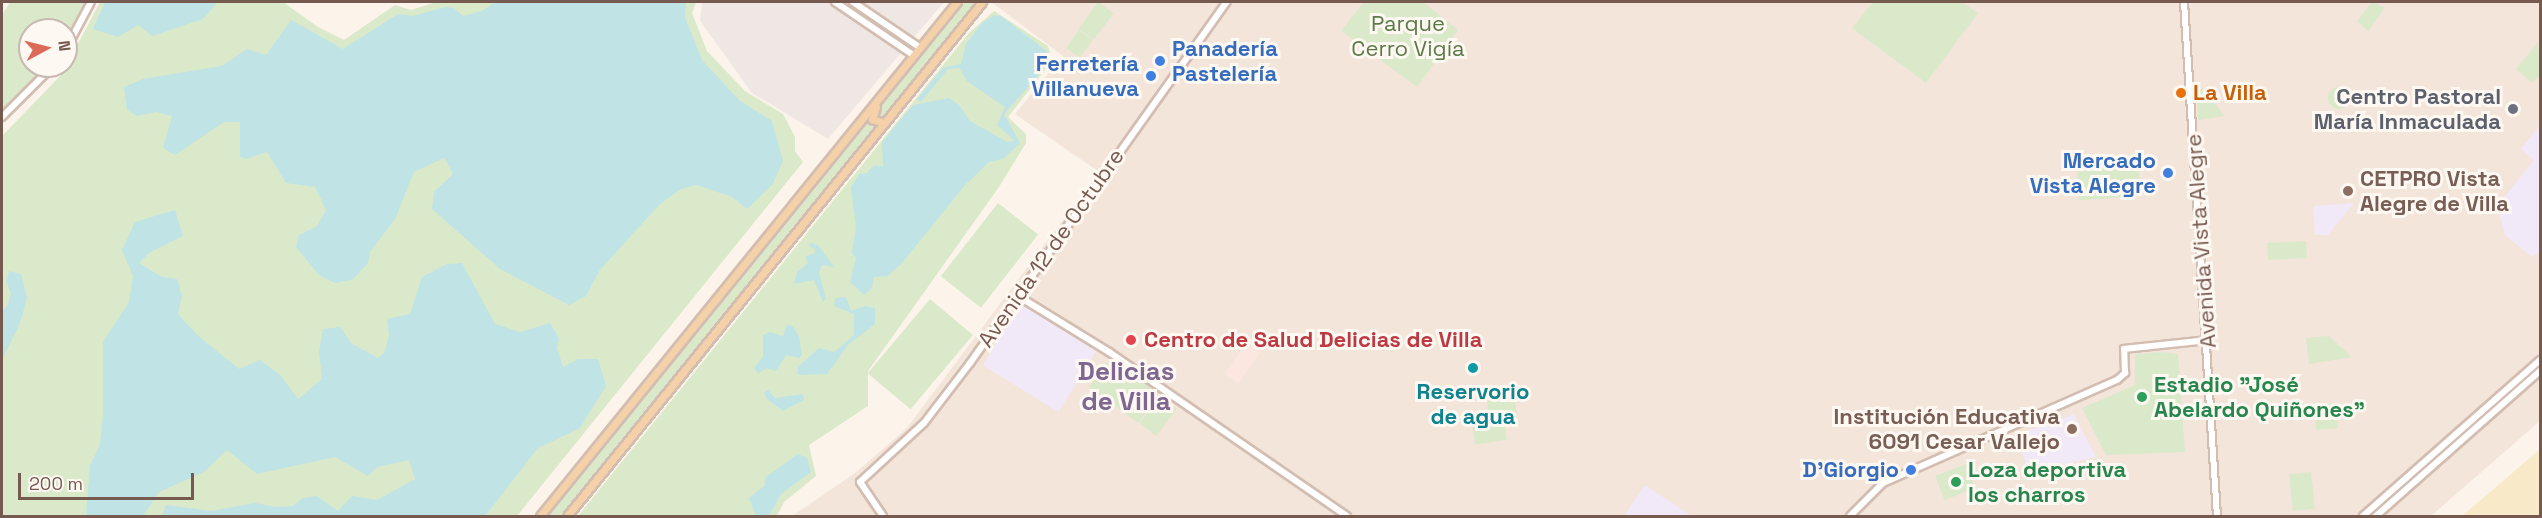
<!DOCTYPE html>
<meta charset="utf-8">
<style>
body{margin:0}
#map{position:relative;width:2542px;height:518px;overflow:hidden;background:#fcf4eb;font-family:"Space Grotesk",sans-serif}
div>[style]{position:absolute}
.residential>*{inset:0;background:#f3e5da}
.commercial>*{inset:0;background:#fbe6e0;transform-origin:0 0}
.industrial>*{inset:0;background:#eee7e4}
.education>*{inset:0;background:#f1e8f8;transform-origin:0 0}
.green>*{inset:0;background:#dae9ca;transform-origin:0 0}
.round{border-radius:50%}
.sand>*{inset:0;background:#f8e9c9}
.water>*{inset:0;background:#c0e3e5}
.roads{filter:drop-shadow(2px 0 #d3bdb1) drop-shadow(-2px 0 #d3bdb1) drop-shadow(0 2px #d3bdb1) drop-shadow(0 -2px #d3bdb1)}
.secondary>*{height:6px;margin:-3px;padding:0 3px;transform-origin:3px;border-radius:3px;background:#fff}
.primary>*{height:7px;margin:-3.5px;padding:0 3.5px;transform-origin:3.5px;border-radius:3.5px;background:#f5d1a9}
.dots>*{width:16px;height:16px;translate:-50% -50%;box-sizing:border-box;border:3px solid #fef8f2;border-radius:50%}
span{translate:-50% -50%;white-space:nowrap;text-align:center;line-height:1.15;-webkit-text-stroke:6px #fef8f2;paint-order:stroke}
.park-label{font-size:22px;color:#5c7a48}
.shop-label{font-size:22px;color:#366cbe;font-weight:700}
.left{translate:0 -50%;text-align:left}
.right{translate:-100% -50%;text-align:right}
.food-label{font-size:22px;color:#c56008;font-weight:700}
.worship-label{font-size:22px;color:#5b616d;font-weight:700}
.education-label{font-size:22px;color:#785e54;font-weight:700}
.street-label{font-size:22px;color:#76594f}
.health-label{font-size:22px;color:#be3a42;font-weight:700}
.leisure-label{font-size:22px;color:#27864d;font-weight:700}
.culture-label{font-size:22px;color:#0d838f;font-weight:700}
.quarter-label{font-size:26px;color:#7f6791;font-weight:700}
.frame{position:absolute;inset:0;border:3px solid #76594f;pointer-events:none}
.north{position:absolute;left:18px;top:18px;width:60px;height:60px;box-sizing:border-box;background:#fef8f2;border:2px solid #c8b8b1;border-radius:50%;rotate:83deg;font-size:16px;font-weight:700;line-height:24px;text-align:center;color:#76594f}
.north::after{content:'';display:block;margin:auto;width:21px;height:27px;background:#dd6a59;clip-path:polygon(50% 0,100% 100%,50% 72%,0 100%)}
.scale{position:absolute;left:18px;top:473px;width:176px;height:27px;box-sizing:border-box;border:3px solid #76594f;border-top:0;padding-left:8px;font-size:18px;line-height:21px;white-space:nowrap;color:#76594f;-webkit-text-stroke:4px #fef8f2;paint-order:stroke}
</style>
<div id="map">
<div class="residential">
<i style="clip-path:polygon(991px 2px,2540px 2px,2540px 421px,2431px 516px,792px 516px,855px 473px,906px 429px,1099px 172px,1015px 114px,1063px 56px)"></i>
</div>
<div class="commercial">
<i style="left:1250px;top:338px;width:17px;height:44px;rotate:36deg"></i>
</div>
<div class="industrial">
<i style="clip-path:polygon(702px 2px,944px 2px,828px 139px,752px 93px,700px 21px)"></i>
</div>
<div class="education">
<i style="clip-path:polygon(2540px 125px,2540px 251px,2532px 257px,2505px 235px,2497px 206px,2534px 160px,2521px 149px)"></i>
<i style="clip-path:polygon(2354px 203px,2328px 235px,2315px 235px,2313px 206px)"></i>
<i style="left:1021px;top:304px;width:89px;height:72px;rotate:32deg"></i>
<i style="clip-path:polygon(2074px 414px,2096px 457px,2029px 473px,2016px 435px)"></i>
<i style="clip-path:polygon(1645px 485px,1692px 516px,1624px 516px)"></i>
</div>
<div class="green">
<i style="clip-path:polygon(10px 2px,86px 2px,77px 27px,66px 43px,66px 30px,30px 30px,30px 66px,49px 66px,2px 111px,2px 15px)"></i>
<i style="clip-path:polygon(100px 2px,283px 2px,318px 27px,344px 40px,395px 5px,411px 10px,436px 2px,696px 2px,692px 13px,707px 51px,745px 91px,783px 114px,795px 137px,795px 151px,803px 162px,517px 516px,2px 516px,2px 136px,62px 74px)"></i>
<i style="clip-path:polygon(965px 2px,976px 2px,561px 516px,548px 516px)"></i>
<i style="left:1098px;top:2px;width:19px;height:33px;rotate:36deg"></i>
<i style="clip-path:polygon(1364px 2px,1423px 2px,1458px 30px,1417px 87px,1341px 31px)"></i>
<i style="clip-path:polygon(1873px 2px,1961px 2px,1978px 13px,1926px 83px,1852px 28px)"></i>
<i style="clip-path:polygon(2372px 2px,2385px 8px,2368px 31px,2357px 21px)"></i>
<i style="clip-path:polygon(994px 11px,1048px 46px,1050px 52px,1048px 66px,1008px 117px,1026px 134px,1026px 143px,999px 187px,868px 371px,868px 406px,809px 445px,816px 476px,784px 502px,777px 516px,578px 516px,969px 33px)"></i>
<i style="left:1079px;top:30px;width:17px;height:22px;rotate:36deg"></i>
<i style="clip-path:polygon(2538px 42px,2540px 75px,2532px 83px,2516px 69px)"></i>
<i style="clip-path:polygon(2196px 82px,2225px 116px,2198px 120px)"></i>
<i class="round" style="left:2328px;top:87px;width:22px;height:22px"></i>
<i style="left:2138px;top:156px;width:40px;height:62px;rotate:86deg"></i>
<i style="left:998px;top:203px;width:51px;height:93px;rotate:38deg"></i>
<i style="left:2306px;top:241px;width:17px;height:39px;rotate:87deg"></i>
<i style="left:930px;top:299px;width:56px;height:97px;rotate:40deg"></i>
<i style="clip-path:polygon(2329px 336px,2352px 357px,2309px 364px,2306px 338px)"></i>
<i style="clip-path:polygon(2163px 352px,2178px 354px,2185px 452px,2106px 455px,2082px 408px,2135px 385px,2135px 354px)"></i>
<i style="left:1110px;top:358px;width:61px;height:36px;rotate:36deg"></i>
<i style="left:1160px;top:396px;width:21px;height:34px;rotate:37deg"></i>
<i style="left:1515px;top:398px;width:20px;height:28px;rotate:84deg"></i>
<i style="left:2336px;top:403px;width:25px;height:22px;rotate:85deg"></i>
<i style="left:1504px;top:421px;width:19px;height:32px;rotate:81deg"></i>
<i style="left:1966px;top:464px;width:26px;height:33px;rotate:69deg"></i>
<i style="left:2311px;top:472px;width:37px;height:22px;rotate:84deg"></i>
</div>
<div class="sand">
<i style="clip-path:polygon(2540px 448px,2540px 516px,2462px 516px,2538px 451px)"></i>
</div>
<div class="water">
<i style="clip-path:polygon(105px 2px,218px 2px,203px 19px,152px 36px,138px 25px,118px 37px,93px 29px)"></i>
<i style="clip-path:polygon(495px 2px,686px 2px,685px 17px,702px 60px,739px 100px,772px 121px,783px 161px,772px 185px,747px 209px,732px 197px,697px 185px,681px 189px,660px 204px,599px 271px,586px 296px,569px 305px,500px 269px,432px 209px,434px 192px,453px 174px,444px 158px,414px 172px,395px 219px,370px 252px,368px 263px,352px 280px,335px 283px,319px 275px,296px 247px,299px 235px,317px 226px,326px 210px,315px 187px,286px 183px,267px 152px,246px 159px,240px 157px,240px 122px,224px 122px,175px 155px,163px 148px,172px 116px,157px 112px,137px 116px,127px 110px,124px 87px,143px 79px,222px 66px,247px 49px,266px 55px,291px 20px,343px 49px,398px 14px,413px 16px,445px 7px,454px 8px,463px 16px,482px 11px)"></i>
<i style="clip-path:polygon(994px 15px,1001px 16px,1048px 52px,1043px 70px,1004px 114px,1020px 143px,1003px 159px,989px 162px,965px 185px,902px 263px,888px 276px,874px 277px,872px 288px,864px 295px,850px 282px,856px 258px,852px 253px,856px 227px,851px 187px,859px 174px,867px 173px,874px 165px,883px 167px,882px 142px,913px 105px,949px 98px,959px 105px,970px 121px,1007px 142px,1015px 141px,997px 125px,1005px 107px,967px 81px,959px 68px,948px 69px,921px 102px,917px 99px,943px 68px,961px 64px,966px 44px,981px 24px)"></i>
<i style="clip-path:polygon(175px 210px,183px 236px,149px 253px,139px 263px,162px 277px,177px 279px,182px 296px,178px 314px,197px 335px,239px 369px,260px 360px,281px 376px,298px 399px,322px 379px,319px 352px,323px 329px,340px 327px,351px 343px,378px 358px,384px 353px,389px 336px,387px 319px,410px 314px,422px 277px,447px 264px,462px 263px,495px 324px,520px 332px,550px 323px,559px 338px,557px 348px,563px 367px,578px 359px,598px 359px,606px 386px,580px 428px,538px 448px,485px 516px,162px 516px,166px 505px,211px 511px,255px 503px,276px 507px,293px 506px,303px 498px,317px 496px,338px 511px,352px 496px,377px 500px,415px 479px,409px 460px,377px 467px,368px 476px,335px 457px,257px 474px,227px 450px,204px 472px,159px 492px,143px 516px,86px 516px,90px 465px,100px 445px,103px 414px,103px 342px,129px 302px,133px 276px,122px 250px,135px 222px)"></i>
<i style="clip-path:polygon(811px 243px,818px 245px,834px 267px,822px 265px,819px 272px,826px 299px,823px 302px,814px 280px,794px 284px,797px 272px,808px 263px,805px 257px,815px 253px,815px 249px,809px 246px)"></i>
<i style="clip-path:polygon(9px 271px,21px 274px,27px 298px,20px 323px,2px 360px,2px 311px,8px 305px,11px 293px,6px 281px)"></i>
<i style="clip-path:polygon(846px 297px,851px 311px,865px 306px,875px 308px,875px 324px,848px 345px,827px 374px,798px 375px,798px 367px,819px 348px,834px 352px,854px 335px,854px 314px,834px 306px,835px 298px)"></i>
<i style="clip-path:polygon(787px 325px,793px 326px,799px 337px,802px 355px,799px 358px,786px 355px,776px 371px,767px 368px,758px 373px,754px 368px,763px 357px,763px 335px,770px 332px,783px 336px)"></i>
<i style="clip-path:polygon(768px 390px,775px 398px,803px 394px,804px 400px,783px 411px,767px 399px,764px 393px)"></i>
<i style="clip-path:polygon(798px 454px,807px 458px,811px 472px,781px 494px,769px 516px,756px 516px,749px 498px,764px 486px,766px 477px)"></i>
</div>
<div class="roads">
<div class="secondary">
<i style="left:835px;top:2px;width:94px;rotate:34.2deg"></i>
<i style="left:853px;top:2px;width:80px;rotate:34.3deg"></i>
<i style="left:2184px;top:2px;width:515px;rotate:86.33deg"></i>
<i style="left:66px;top:49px;width:53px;rotate:-62deg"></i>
<i style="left:2px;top:117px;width:72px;rotate:-45deg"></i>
<i style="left:1018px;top:296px;width:107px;rotate:31.6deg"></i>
<i style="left:1109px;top:352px;width:289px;rotate:34.6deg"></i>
<i style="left:883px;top:516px;width:41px;rotate:-124.1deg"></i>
<i style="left:860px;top:482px;width:87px;rotate:-42.7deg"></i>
<i style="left:924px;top:423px;width:76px;rotate:-52.5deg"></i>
<i style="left:970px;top:363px;width:443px;rotate:-54.6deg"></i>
<i style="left:1850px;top:516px;width:47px;rotate:-45deg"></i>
<i style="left:1883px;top:483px;width:256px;rotate:-23.8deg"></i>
<i style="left:2117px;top:380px;width:11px;rotate:-41deg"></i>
<i style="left:2125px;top:373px;width:24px;rotate:-92deg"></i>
<i style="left:2124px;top:349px;width:84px;rotate:-6.1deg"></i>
<i style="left:2363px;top:516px;width:236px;rotate:-41.4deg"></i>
<i style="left:2376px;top:516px;width:219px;rotate:-41.5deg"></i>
</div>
<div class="primary">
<i style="left:876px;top:107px;width:13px;rotate:108deg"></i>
<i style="left:872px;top:119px;width:13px;rotate:18deg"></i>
<i style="left:540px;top:516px;width:662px;rotate:-50.95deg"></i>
<i style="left:567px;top:516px;width:661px;rotate:-51.08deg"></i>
</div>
</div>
<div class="dots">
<i style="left:1160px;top:61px;background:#3f7fe0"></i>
<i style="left:1151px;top:76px;background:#3f7fe0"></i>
<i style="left:2181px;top:93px;background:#e8710a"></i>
<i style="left:2513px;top:109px;background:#6b7280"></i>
<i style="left:2168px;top:173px;background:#3f7fe0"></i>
<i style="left:2348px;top:191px;background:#8d6e63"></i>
<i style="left:1131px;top:340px;background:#e0444e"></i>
<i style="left:1473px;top:368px;background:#0f9aa8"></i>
<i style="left:2142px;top:397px;background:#2e9e5b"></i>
<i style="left:2072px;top:429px;background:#8d6e63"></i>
<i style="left:1911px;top:470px;background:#3f7fe0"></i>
<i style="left:1956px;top:482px;background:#2e9e5b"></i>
</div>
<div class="park-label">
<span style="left:1408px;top:36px">Parque<br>Cerro Vigía</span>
</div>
<div class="shop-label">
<span class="left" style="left:1172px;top:61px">Panadería<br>Pastelería</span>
<span class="right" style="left:1139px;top:76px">Ferretería<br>Villanueva</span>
<span class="right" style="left:2156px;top:173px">Mercado<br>Vista Alegre</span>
<span class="right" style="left:1899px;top:470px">D'Giorgio</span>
</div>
<div class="food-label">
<span class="left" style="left:2193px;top:93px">La Villa</span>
</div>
<div class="worship-label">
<span class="right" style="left:2501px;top:109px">Centro Pastoral<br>María Inmaculada</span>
</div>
<div class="education-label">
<span class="left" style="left:2360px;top:191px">CETPRO Vista<br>Alegre de Villa</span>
<span class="right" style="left:2060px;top:429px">Institución Educativa<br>6091 Cesar Vallejo</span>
</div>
<div class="street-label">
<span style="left:2201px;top:241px;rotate:-94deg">Avenida Vista Alegre</span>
<span style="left:1051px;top:248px;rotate:-55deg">Avenida 12 de Octubre</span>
</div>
<div class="health-label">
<span class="left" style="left:1144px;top:340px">Centro de Salud Delicias de Villa</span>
</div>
<div class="leisure-label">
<span class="left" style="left:2154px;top:397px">Estadio "José<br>Abelardo Quiñones"</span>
<span class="left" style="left:1968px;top:482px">Loza deportiva<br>los charros</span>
</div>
<div class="culture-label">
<span style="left:1473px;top:404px">Reservorio<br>de agua</span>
</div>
<div class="quarter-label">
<span style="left:1126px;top:387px">Delicias<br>de Villa</span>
</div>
<div class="frame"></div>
<div class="north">N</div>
<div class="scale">200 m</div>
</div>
